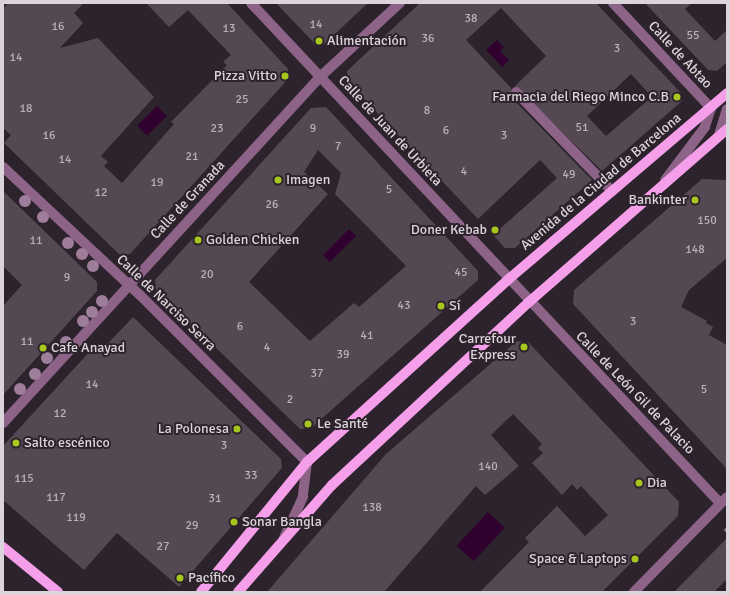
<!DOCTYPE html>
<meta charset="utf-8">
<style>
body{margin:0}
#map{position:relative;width:730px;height:595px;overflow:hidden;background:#2d232c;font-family:Signika,sans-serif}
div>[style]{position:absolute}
.water>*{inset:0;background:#30002e;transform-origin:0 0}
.building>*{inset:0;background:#544952}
.path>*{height:2.5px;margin-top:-1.25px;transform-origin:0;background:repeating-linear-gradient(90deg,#7f777e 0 4px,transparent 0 6px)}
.minor>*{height:10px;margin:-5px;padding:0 5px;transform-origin:5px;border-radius:5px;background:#8d6488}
.major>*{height:10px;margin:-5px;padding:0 5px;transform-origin:5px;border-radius:5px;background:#f59feb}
.trees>*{width:12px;height:12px;margin:-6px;border-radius:50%;background:#9f7e9b}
.dots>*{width:11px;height:11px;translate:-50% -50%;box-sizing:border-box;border:2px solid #2d232c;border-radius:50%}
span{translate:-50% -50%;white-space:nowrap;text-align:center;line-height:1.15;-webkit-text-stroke:4px #2d232c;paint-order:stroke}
.number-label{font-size:12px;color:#b9b1b8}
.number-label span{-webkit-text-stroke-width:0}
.poi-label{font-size:14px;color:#dbd4da}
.left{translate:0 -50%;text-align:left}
.right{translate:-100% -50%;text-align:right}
.street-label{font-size:14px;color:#dbd4da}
.frame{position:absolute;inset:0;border:4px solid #dbd4da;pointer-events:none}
</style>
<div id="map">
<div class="water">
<i style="clip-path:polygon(497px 40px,504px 47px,500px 51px,509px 60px,502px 67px,486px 50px)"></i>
<i style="left:157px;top:106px;width:14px;height:28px;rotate:45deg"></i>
<i style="left:349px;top:229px;width:10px;height:37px;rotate:45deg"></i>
<i style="left:488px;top:512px;width:23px;height:46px;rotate:43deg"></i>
</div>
<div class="building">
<i style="clip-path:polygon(8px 3px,84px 3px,74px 13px,83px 23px,60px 48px,98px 38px,154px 97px,101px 156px,108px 162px,104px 166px,122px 183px,174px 124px,171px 122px,227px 65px,223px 62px,231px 55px,188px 10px,169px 27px,146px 3px,227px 3px,288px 69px,288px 79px,130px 254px,120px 255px,4px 143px,11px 135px,3px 128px,3px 9px)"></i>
<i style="clip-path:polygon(276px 3px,368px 3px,323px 45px,315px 44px)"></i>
<i style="clip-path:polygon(evenodd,420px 3px,596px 3px,681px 93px,682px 101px,602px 171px,515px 86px,546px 56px,501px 8px,466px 40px,511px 88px,511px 97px,592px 180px,515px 248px,505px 248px,493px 235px,557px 178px,540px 160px,478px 219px,347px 81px,347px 71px,420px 3px,631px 74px,652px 97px,606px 136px,587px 116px,631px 74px)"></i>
<i style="clip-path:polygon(645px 3px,692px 3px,685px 9px,715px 41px,727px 30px,727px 62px,717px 71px,708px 70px)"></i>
<i style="clip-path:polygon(evenodd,326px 107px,478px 271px,478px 280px,310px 429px,300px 429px,156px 290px,155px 280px,311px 108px,326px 107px,318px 150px,341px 173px,335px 194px,406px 266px,359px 307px,354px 303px,310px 341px,249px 282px,328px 194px,304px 172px,318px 150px)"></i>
<i style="clip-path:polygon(702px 179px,727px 180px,727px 258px,689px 290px,681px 307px,707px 321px,706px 323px,713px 327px,709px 335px,727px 345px,727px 469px,573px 304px,574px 290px)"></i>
<i style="clip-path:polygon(3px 191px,97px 282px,97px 291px,3px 395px,3px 306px,22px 285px,3px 266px)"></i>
<i style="clip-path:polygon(133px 317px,281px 459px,282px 468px,179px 587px,117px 533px,84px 570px,3px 500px,3px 446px,92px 349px,98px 354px)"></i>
<i style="clip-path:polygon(517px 341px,529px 343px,679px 502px,678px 516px,602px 592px,480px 592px,529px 542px,525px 538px,557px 506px,585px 536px,608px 515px,581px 486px,577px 490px,572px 484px,562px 495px,532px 463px,543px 453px,538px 448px,542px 444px,513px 414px,491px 435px,519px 466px,485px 495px,476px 486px,384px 592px,267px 592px,386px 454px)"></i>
<i style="clip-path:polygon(727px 538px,727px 579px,714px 592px,674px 592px)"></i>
</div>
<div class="path">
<i style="left:725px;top:528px;width:4px;rotate:56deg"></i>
</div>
<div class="minor">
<i style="left:251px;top:3px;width:686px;rotate:46.83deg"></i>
<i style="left:613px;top:3px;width:144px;rotate:47deg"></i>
<i style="left:711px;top:108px;width:20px;rotate:108deg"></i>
<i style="left:705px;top:127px;width:66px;rotate:127deg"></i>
<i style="left:516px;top:92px;width:138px;rotate:45.9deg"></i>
<i style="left:719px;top:135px;width:27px;rotate:-73deg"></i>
<i style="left:3px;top:167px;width:187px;rotate:43.1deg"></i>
<i style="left:140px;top:295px;width:236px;rotate:45deg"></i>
<i style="left:307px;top:462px;width:35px;rotate:97deg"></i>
<i style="left:303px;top:497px;width:45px;rotate:114.9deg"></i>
<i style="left:3px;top:423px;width:469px;rotate:-47.5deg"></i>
<i style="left:320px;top:77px;width:109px;rotate:-42.8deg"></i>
<i style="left:634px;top:592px;width:133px;rotate:-45.6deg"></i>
</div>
<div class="major">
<i style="left:3px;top:547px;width:71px;rotate:39.3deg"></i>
<i style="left:201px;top:592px;width:168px;rotate:-50.8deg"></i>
<i style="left:307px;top:462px;width:274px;rotate:-42.2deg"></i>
<i style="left:510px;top:278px;width:285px;rotate:-40.4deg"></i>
<i style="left:238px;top:592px;width:142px;rotate:-48.7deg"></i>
<i style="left:332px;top:485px;width:269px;rotate:-42.9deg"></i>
<i style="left:529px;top:302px;width:263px;rotate:-41.1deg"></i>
</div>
<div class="trees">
<i style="left:25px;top:201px"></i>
<i style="left:43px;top:217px"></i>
<i style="left:68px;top:243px"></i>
<i style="left:82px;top:254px"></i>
<i style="left:93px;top:266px"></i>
<i style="left:102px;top:301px"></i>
<i style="left:92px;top:312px"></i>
<i style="left:83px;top:321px"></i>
<i style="left:66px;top:342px"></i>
<i style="left:47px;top:358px"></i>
<i style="left:35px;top:374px"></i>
<i style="left:20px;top:389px"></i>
</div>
<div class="dots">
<i style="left:319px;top:41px;background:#a7c71e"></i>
<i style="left:285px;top:76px;background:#a7c71e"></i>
<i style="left:677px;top:97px;background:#a7c71e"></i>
<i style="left:278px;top:180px;background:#a7c71e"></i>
<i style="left:695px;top:200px;background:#a7c71e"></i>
<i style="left:495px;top:230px;background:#a7c71e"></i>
<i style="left:198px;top:240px;background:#a7c71e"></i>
<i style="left:441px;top:306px;background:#a7c71e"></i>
<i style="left:524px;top:347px;background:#a7c71e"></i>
<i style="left:43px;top:348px;background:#a7c71e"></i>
<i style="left:308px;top:424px;background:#a7c71e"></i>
<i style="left:237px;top:429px;background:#a7c71e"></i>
<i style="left:16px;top:443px;background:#a7c71e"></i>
<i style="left:639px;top:483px;background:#a7c71e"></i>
<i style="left:234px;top:522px;background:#a7c71e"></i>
<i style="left:635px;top:559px;background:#a7c71e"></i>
<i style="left:180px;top:578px;background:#a7c71e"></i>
</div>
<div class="number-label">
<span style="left:471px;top:19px">38</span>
<span style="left:316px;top:25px">14</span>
<span style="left:58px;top:27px">16</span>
<span style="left:229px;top:29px">13</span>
<span style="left:693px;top:36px">55</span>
<span style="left:428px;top:39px">36</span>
<span style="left:617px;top:49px">3</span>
<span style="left:16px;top:58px">14</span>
<span style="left:242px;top:100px">25</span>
<span style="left:26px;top:109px">18</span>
<span style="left:427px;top:111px">8</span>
<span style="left:582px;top:128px">51</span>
<span style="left:217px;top:129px">23</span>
<span style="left:313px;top:129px">9</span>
<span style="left:446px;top:131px">6</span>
<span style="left:49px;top:136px">16</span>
<span style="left:504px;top:136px">3</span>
<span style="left:338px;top:147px">7</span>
<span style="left:192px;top:157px">21</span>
<span style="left:65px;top:160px">14</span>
<span style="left:464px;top:172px">4</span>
<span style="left:569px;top:175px">49</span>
<span style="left:157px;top:183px">19</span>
<span style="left:389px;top:190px">5</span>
<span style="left:101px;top:193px">12</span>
<span style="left:272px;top:205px">26</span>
<span style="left:707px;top:221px">150</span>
<span style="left:36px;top:241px">11</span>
<span style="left:695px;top:250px">148</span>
<span style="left:461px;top:273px">45</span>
<span style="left:207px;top:275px">20</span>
<span style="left:67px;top:278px">9</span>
<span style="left:404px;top:306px">43</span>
<span style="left:633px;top:322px">3</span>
<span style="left:240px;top:327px">6</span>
<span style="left:367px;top:336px">41</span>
<span style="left:27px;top:342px">11</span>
<span style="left:267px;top:348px">4</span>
<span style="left:343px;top:355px">39</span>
<span style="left:317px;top:374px">37</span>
<span style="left:92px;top:385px">14</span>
<span style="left:704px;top:390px">5</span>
<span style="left:290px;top:400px">2</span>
<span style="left:60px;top:414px">12</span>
<span style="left:224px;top:446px">3</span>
<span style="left:488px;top:467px">140</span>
<span style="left:251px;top:476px">33</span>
<span style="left:24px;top:479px">115</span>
<span style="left:56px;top:498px">117</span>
<span style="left:215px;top:499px">31</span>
<span style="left:372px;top:508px">138</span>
<span style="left:76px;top:518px">119</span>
<span style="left:192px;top:526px">29</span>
<span style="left:163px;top:547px">27</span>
</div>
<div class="poi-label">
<span class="left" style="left:327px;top:41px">Alimentación</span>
<span class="right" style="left:277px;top:76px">Pizza Vitto</span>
<span class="right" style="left:669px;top:97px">Farmacia del Riego Minco C.B</span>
<span class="left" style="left:286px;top:180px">Imagen</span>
<span class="right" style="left:687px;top:200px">Bankinter</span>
<span class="right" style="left:487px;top:230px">Doner Kebab</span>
<span class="left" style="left:206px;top:240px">Golden Chicken</span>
<span class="left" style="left:449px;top:306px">Sí</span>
<span class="right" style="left:516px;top:347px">Carrefour<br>Express</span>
<span class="left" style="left:51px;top:348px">Cafe Anayad</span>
<span class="left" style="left:317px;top:424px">Le Santé</span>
<span class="right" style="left:229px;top:429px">La Polonesa</span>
<span class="left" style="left:24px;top:443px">Salto escénico</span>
<span class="left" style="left:647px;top:483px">Dia</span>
<span class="left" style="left:242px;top:522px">Sonar Bangla</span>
<span class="right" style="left:627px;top:559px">Space &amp; Laptops</span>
<span class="left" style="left:188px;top:578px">Pacífico</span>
</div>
<div class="street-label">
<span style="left:680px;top:55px;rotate:47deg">Calle de Abtao</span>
<span style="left:390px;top:131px;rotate:47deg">Calle de Juan de Urbieta</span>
<span style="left:601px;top:182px;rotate:-40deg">Avenida de la Ciudad de Barcelona</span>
<span style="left:188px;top:200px;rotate:-47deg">Calle de Granada</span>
<span style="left:166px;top:303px;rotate:44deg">Calle de Narciso Serra</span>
<span style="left:635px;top:393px;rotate:46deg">Calle de León Gil de Palacio</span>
</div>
<div class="frame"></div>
</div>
